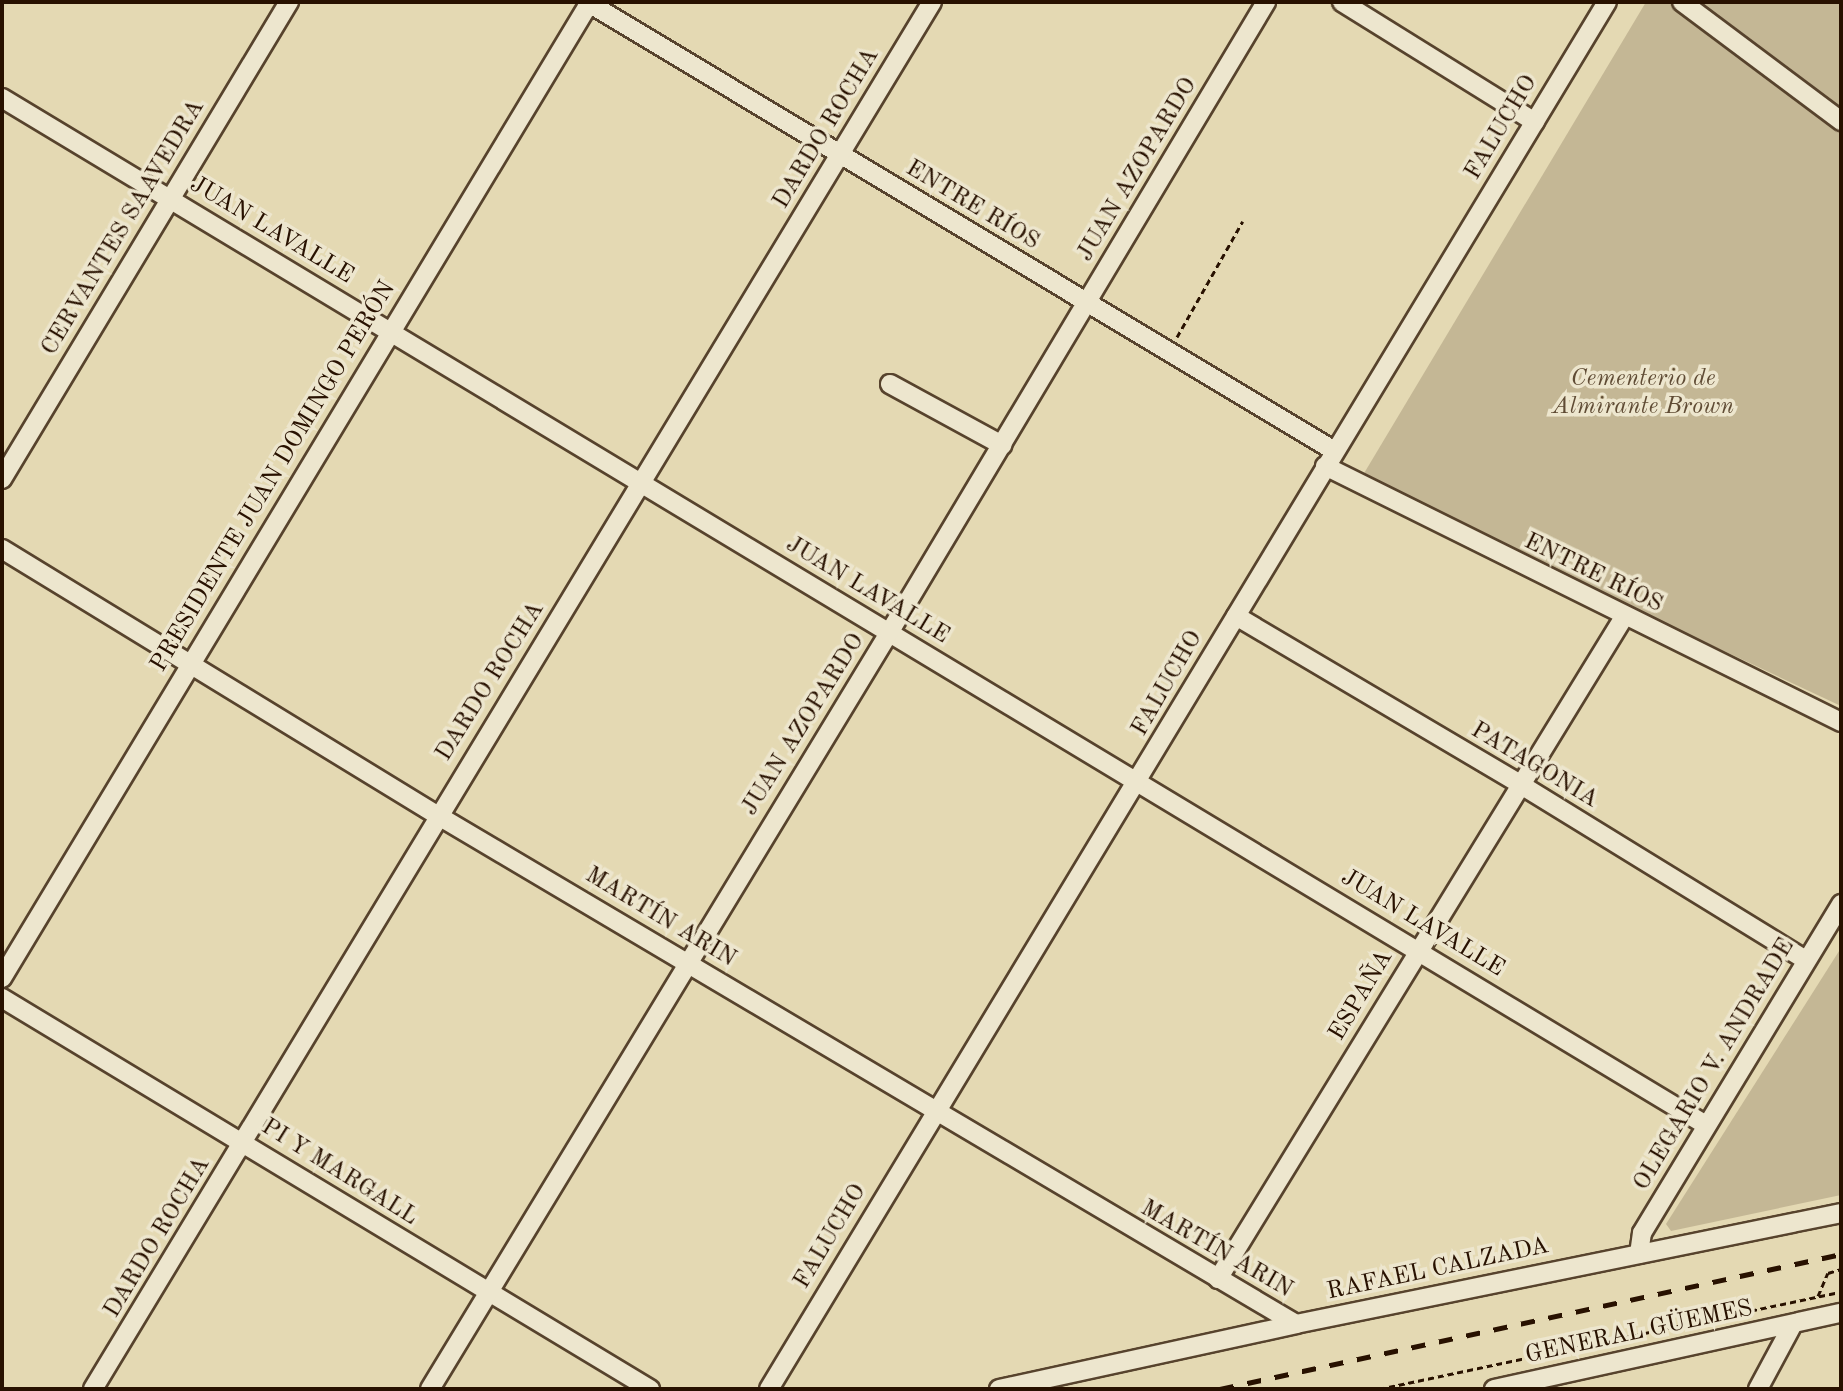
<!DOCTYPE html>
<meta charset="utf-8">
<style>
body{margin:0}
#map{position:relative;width:1843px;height:1391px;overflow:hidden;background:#e4d9b3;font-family:"Old Standard TT",serif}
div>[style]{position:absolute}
.green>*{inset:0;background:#c4b795}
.path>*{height:3px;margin-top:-1.5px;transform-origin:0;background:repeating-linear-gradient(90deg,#281100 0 6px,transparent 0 10px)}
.roads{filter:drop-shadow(2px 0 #57432d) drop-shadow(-2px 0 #57432d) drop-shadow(0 2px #57432d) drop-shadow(0 -2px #57432d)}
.minor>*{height:18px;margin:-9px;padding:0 9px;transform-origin:9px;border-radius:9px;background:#ede6ce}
.rail>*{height:5px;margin-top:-2.5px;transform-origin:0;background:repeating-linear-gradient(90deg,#281100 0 14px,transparent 0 28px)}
span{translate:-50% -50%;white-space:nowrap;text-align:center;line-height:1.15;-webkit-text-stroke:7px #ede6ce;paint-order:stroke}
.street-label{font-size:24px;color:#281100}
.park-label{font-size:24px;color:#5f4b34;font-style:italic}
.frame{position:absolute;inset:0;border:4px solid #281100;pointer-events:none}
</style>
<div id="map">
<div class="green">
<i style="clip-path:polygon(1646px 2px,1841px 2px,1841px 706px,1360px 480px)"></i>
<i style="clip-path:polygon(1841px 948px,1841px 1195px,1671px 1231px,1666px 1224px)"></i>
</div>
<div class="path">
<i style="left:1177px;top:337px;width:133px;rotate:-60.4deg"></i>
<i style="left:1818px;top:1296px;width:25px;rotate:-67deg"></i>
<i style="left:1828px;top:1273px;width:14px;rotate:-17deg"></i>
<i style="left:1379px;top:1389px;width:472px;rotate:-11.9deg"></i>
</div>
<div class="roads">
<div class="minor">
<i style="left:587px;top:2px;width:870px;rotate:30.99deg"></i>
<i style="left:1342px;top:2px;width:227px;rotate:31.9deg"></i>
<i style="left:1682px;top:2px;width:199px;rotate:36.8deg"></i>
<i style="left:2px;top:98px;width:1990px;rotate:31.08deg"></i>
<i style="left:890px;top:384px;width:128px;rotate:28.6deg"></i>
<i style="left:1325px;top:466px;width:576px;rotate:26.39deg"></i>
<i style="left:2px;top:479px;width:557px;rotate:-58.97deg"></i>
<i style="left:2px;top:549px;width:510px;rotate:31.45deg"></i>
<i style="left:437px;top:815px;width:998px;rotate:30.65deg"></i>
<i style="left:1236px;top:616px;width:328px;rotate:30.6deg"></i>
<i style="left:1518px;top:783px;width:338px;rotate:31.6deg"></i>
<i style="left:2px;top:978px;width:1139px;rotate:-58.93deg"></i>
<i style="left:2px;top:998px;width:757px;rotate:31.11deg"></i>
<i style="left:1639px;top:1254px;width:21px;rotate:-82deg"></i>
<i style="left:1642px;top:1233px;width:385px;rotate:-58.8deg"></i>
<i style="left:1218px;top:1279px;width:777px;rotate:-58.48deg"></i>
<i style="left:93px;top:1389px;width:1621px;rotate:-58.83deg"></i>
<i style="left:430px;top:1389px;width:884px;rotate:-58.74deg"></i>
<i style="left:889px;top:633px;width:735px;rotate:-59.14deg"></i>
<i style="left:769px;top:1389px;width:1620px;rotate:-58.86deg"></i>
<i style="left:999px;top:1389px;width:304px;rotate:-12.3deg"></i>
<i style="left:1296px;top:1324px;width:556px;rotate:-11.51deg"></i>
<i style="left:1494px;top:1389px;width:355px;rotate:-12.4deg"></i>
<i style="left:1758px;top:1389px;width:74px;rotate:-61.7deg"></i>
</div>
</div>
<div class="rail">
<i style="left:1220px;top:1389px;width:636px;rotate:-12.26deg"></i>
</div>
<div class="street-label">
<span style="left:1502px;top:128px;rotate:-59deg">FALUCHO</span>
<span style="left:827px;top:129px;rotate:-59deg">DARDO ROCHA</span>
<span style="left:1138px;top:170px;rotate:-59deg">JUAN AZOPARDO</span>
<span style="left:972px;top:206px;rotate:31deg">ENTRE RÍOS</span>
<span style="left:124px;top:228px;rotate:-59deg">CERVANTES SAAVEDRA</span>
<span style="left:271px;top:231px;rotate:31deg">JUAN LAVALLE</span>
<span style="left:274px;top:477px;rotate:-59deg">PRESIDENTE JUAN DOMINGO PERÓN</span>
<span style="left:1593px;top:574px;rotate:26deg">ENTRE RÍOS</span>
<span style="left:867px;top:591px;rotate:31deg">JUAN LAVALLE</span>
<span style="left:491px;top:682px;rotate:-58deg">DARDO ROCHA</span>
<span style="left:1168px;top:684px;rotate:-60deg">FALUCHO</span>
<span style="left:804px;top:725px;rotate:-58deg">JUAN AZOPARDO</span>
<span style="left:1534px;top:766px;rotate:31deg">PATAGONIA</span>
<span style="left:660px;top:918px;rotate:31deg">MARTÍN ARIN</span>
<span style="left:1422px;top:924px;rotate:31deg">JUAN LAVALLE</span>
<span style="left:1362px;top:996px;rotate:-59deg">ESPAÑA</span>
<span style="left:1715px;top:1065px;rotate:-59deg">OLEGARIO V. ANDRADE</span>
<span style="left:339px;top:1173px;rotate:32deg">PI Y MARGALL</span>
<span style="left:831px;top:1237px;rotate:-59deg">FALUCHO</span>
<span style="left:158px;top:1238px;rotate:-59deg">DARDO ROCHA</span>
<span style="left:1216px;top:1250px;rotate:30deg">MARTÍN ARIN</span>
<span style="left:1438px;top:1270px;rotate:-12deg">RAFAEL CALZADA</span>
<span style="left:1639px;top:1333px;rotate:-12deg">GENERAL GÜEMES</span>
</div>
<div class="park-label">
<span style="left:1643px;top:394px">Cementerio de<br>Almirante Brown</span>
</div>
<div class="frame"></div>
</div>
